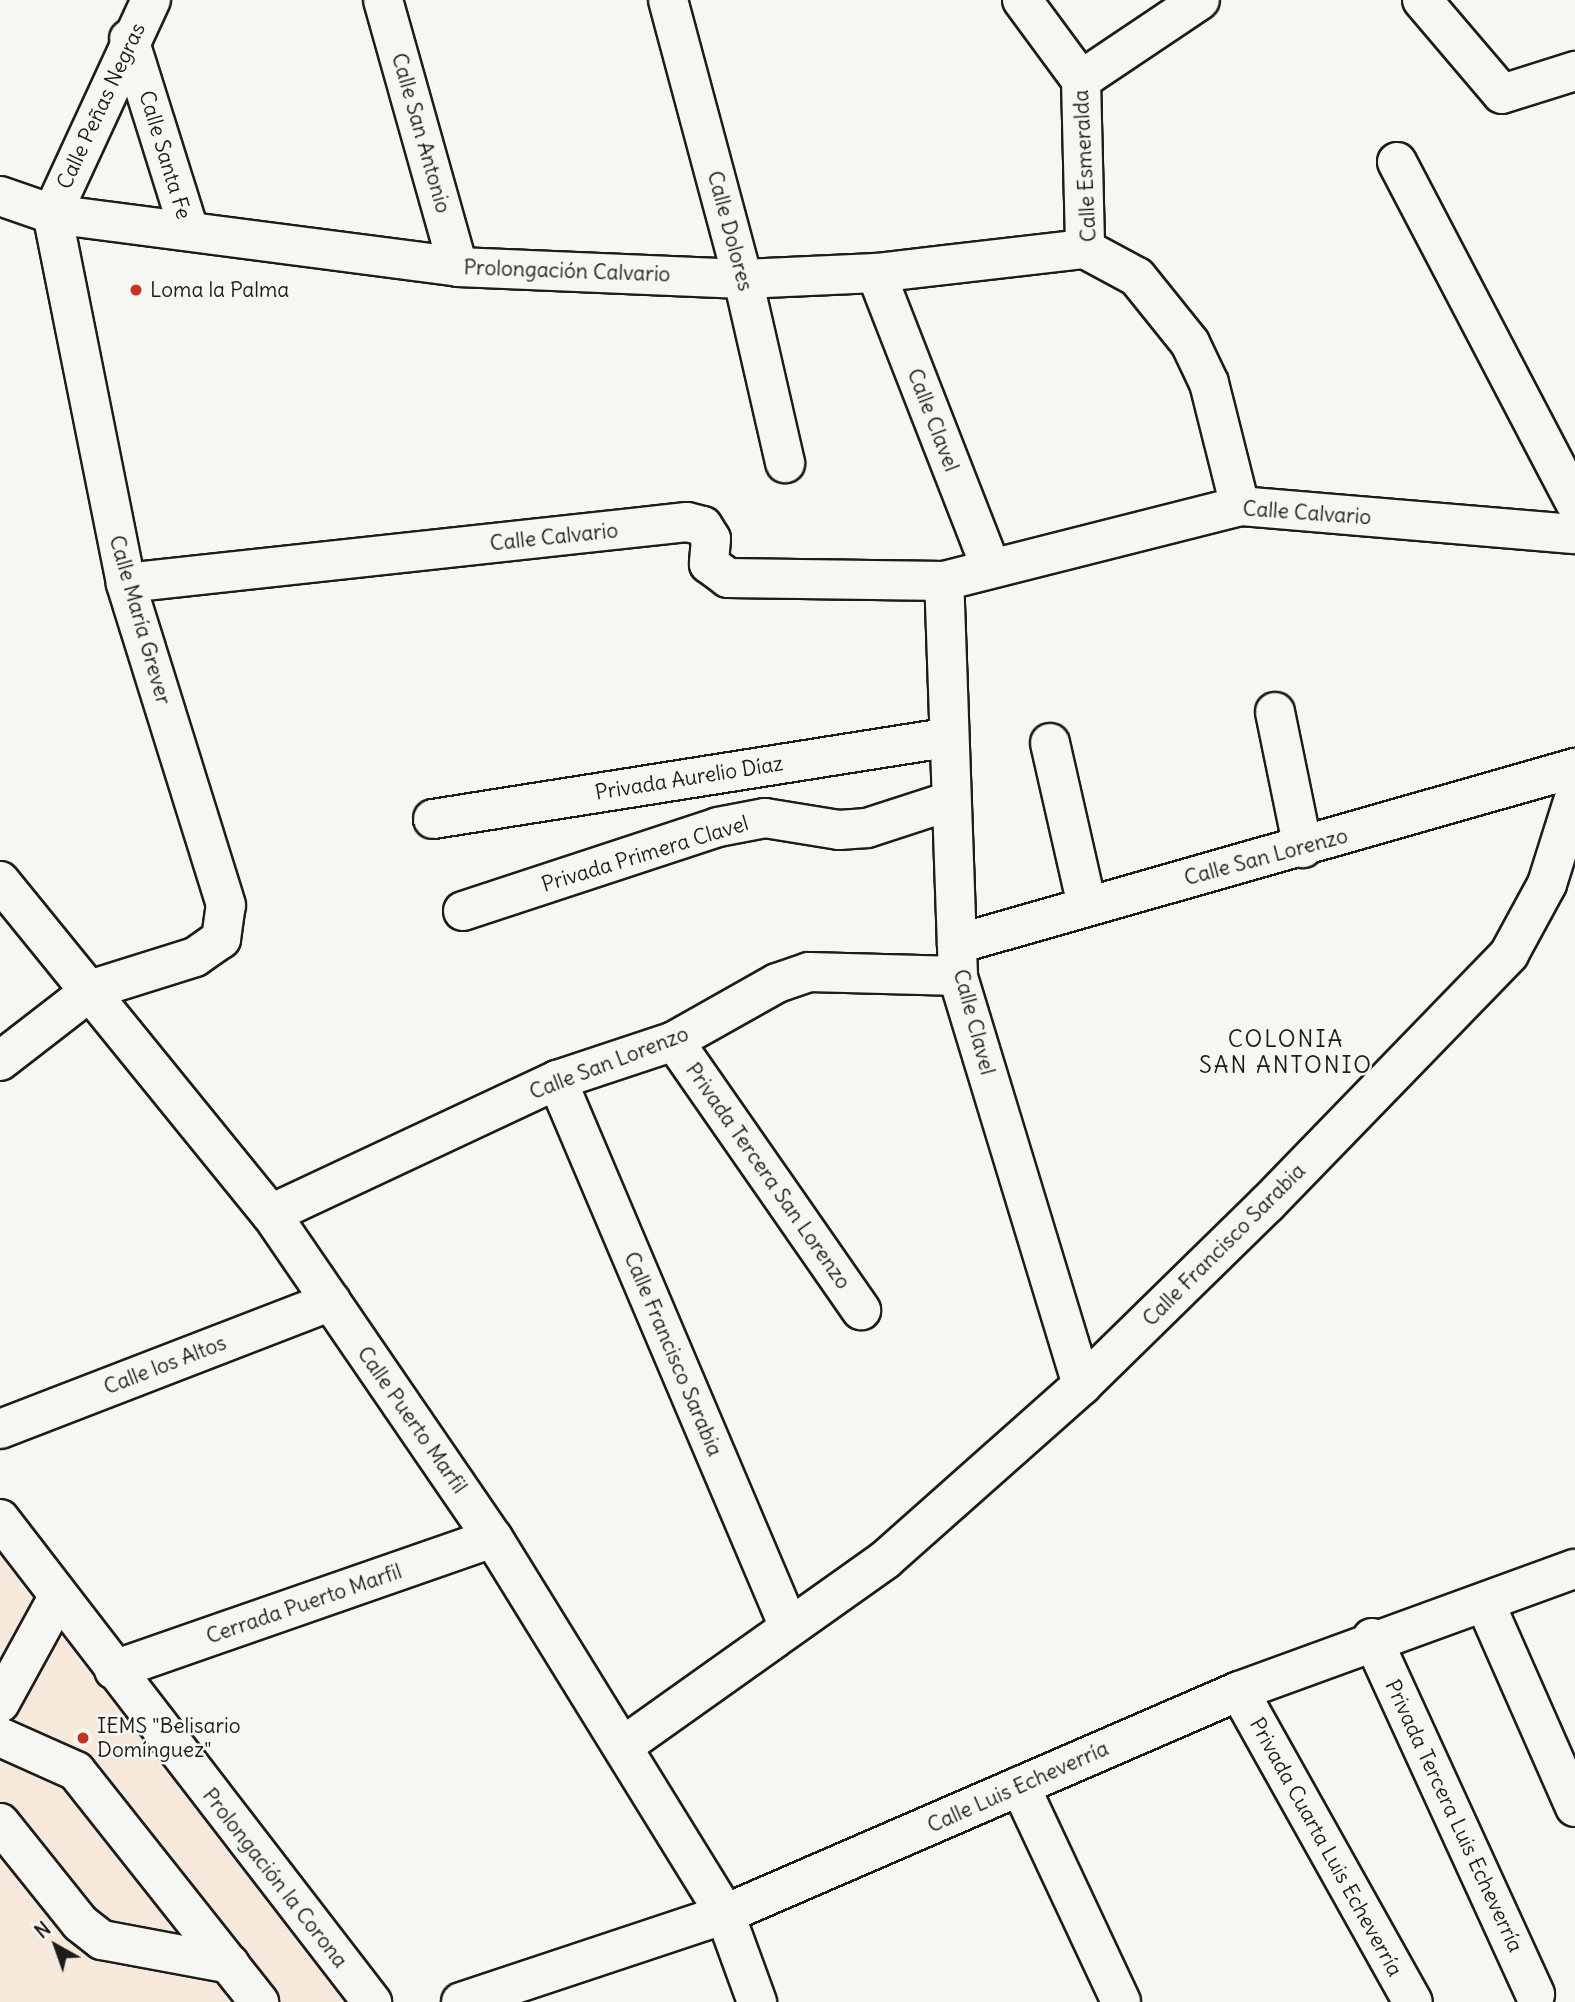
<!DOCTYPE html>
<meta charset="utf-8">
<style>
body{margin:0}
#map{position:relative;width:1575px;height:2002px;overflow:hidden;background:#f6f6f2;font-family:Delius,sans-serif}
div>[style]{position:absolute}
.built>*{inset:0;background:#f6e9db}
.roads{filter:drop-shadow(2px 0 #1c1c1c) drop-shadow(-2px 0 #1c1c1c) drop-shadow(0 2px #1c1c1c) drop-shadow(0 -2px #1c1c1c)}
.minor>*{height:38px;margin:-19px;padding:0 19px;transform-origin:19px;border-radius:19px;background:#f6f6f2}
.dots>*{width:19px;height:19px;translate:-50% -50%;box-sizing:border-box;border:4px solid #f6f6f2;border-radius:50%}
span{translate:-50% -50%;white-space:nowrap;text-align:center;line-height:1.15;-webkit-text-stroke:5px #f6f6f2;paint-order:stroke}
.street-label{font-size:21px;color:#1c1c1c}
.poi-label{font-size:21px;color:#1c1c1c}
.left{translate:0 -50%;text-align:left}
.neighbourhood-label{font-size:23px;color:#1c1c1c;letter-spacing:2px}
.north{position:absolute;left:21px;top:1911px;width:70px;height:70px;-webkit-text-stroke:5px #f6f6f2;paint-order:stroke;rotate:320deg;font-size:19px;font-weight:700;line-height:28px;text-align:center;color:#1c1c1c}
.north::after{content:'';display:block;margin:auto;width:24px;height:32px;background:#1c1c1c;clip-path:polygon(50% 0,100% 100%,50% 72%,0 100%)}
</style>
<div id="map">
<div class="built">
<i style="clip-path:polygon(0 1526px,372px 2002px,0 2002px)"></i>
</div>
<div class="roads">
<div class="minor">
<i style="left:383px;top:0;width:277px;rotate:74.3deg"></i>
<i style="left:668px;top:0;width:289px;rotate:75deg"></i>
<i style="left:743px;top:279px;width:189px;rotate:77.1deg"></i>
<i style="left:1022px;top:0;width:99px;rotate:53.6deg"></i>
<i style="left:1081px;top:80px;width:169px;rotate:88.6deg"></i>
<i style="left:1085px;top:249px;width:59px;rotate:28.3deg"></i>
<i style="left:1137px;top:277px;width:85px;rotate:51.2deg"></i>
<i style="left:1190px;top:343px;width:44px;rotate:64.6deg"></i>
<i style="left:1209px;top:383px;width:127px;rotate:75.9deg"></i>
<i style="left:1422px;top:0;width:123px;rotate:49.6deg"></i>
<i style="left:1502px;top:94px;width:77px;rotate:-17.5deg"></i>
<i style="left:129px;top:39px;width:200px;rotate:72.6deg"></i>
<i style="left:1081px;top:80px;width:143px;rotate:-33.9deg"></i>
<i style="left:1397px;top:162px;width:384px;rotate:62.4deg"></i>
<i style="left:0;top:196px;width:55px;rotate:19.1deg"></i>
<i style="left:52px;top:214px;width:409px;rotate:7.4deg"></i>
<i style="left:458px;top:267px;width:285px;rotate:2.4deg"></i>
<i style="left:743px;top:279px;width:133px;rotate:-2.6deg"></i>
<i style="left:876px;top:273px;width:210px;rotate:-6.6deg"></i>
<i style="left:52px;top:214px;width:236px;rotate:-65.2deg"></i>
<i style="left:876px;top:273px;width:314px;rotate:68.7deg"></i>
<i style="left:126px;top:583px;width:564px;rotate:-6.21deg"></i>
<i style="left:687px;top:522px;width:16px;rotate:14deg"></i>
<i style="left:703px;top:526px;width:15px;rotate:58deg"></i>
<i style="left:711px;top:539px;width:25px;rotate:95deg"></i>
<i style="left:709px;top:564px;width:24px;rotate:36deg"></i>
<i style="left:728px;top:578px;width:216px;rotate:0.8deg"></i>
<i style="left:1275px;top:712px;width:139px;rotate:78.4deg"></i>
<i style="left:1050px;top:743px;width:167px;rotate:77.2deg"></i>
<i style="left:433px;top:819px;width:518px;rotate:-8.99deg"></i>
<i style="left:0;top:881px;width:429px;rotate:50.9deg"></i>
<i style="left:271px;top:1214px;width:393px;rotate:55.6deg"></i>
<i style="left:493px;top:1538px;width:442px;rotate:58.3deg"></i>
<i style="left:725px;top:1914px;width:94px;rotate:70deg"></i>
<i style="left:463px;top:911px;width:268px;rotate:-18.2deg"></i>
<i style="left:718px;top:827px;width:48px;rotate:-10.8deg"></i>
<i style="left:765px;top:818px;width:75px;rotate:9.2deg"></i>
<i style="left:839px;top:830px;width:28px;rotate:-4deg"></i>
<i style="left:867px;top:828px;width:87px;rotate:-18deg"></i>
<i style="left:957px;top:944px;width:643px;rotate:-15.9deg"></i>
<i style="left:674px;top:1041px;width:328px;rotate:55.2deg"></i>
<i style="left:0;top:1061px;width:118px;rotate:-37.7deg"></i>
<i style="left:93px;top:989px;width:107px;rotate:-17.4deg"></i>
<i style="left:195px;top:957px;width:32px;rotate:-35deg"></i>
<i style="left:221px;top:939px;width:34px;rotate:-82deg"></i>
<i style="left:226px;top:905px;width:337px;rotate:-107.3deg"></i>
<i style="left:126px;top:583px;width:376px;rotate:-101.3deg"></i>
<i style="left:557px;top:1080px;width:594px;rotate:67.02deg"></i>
<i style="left:271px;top:1214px;width:316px;rotate:-25.1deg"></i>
<i style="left:557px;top:1080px;width:123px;rotate:-18.4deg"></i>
<i style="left:674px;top:1041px;width:118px;rotate:-29.4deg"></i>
<i style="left:777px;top:983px;width:34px;rotate:-19deg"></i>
<i style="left:809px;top:972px;width:149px;rotate:1.5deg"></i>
<i style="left:1082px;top:1385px;width:427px;rotate:-106.9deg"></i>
<i style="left:958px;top:976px;width:395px;rotate:-92deg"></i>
<i style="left:944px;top:581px;width:305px;rotate:-14.2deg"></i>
<i style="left:1240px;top:506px;width:336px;rotate:4.8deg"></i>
<i style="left:0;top:1429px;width:355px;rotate:-21.1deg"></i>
<i style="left:0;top:1519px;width:610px;rotate:52.4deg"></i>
<i style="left:1485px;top:1603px;width:223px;rotate:66.2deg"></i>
<i style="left:1372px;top:1638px;width:392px;rotate:65.4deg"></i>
<i style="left:114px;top:1670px;width:401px;rotate:-19.2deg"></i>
<i style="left:1239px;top:1691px;width:356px;rotate:60.8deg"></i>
<i style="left:0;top:1703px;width:119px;rotate:-61.3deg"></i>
<i style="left:0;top:1737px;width:83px;rotate:24.1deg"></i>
<i style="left:76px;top:1771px;width:295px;rotate:51.6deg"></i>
<i style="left:626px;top:1744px;width:319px;rotate:-35.4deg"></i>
<i style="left:886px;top:1559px;width:262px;rotate:-41.6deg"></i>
<i style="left:1082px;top:1385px;width:259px;rotate:-44.4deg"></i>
<i style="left:1267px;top:1204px;width:348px;rotate:-45.9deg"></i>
<i style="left:1509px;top:954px;width:80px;rotate:-61.5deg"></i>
<i style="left:1547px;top:884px;width:93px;rotate:-72.5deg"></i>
<i style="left:1020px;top:1786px;width:238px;rotate:64.9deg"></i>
<i style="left:0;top:1823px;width:128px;rotate:51.3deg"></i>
<i style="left:80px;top:1923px;width:28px;rotate:38deg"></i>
<i style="left:102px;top:1940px;width:130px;rotate:10.6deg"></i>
<i style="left:461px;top:2002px;width:278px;rotate:-18.4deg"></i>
<i style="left:725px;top:1914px;width:560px;rotate:-23.45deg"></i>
<i style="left:1239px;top:1691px;width:357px;rotate:-20deg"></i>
</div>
</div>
<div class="dots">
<i style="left:136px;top:290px;background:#c8321e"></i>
<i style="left:83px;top:1738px;background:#c8321e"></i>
</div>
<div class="street-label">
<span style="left:101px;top:106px;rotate:-65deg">Calle Peñas Negras</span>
<span style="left:421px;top:133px;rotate:74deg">Calle San Antonio</span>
<span style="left:165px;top:155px;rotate:73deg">Calle Santa Fe</span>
<span style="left:1085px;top:166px;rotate:-93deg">Calle Esmeralda</span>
<span style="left:730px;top:231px;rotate:75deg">Calle Dolores</span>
<span style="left:567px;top:271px;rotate:2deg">Prolongación Calvario</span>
<span style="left:933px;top:420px;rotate:69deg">Calle Clavel</span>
<span style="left:1307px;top:513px;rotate:4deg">Calle Calvario</span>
<span style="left:554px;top:537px;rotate:-6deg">Calle Calvario</span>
<span style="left:140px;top:620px;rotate:74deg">Calle María Grever</span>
<span style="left:689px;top:778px;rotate:-9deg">Privada Aurelio Díaz</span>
<span style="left:645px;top:854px;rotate:-17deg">Privada Primera Clavel</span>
<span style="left:1266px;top:857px;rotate:-15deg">Calle San Lorenzo</span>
<span style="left:974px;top:1022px;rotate:75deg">Calle Clavel</span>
<span style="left:609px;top:1063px;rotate:-21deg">Calle San Lorenzo</span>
<span style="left:768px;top:1176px;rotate:55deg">Privada Tercera San Lorenzo</span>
<span style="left:1224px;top:1245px;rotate:-45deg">Calle Francisco Sarabia</span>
<span style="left:673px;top:1354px;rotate:67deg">Calle Francisco Sarabia</span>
<span style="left:165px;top:1365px;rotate:-21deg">Calle los Altos</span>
<span style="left:412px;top:1420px;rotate:55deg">Calle Puerto Marfil</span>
<span style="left:304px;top:1604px;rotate:-19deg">Cerrada Puerto Marfil</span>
<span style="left:1018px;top:1787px;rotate:-24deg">Calle Luis Echeverría</span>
<span style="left:1454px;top:1816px;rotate:65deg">Privada Tercera Luis Echeverría</span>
<span style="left:1326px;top:1847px;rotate:61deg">Privada Cuarta Luis Echeverría</span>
<span style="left:275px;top:1878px;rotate:52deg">Prolongación la Corona</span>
</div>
<div class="poi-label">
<span class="left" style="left:150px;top:290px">Loma la Palma</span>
<span class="left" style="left:97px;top:1738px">IEMS "Belisario<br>Domínguez"</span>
</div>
<div class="neighbourhood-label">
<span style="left:1286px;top:1052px">COLONIA<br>SAN ANTONIO</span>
</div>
<div class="north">N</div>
</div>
